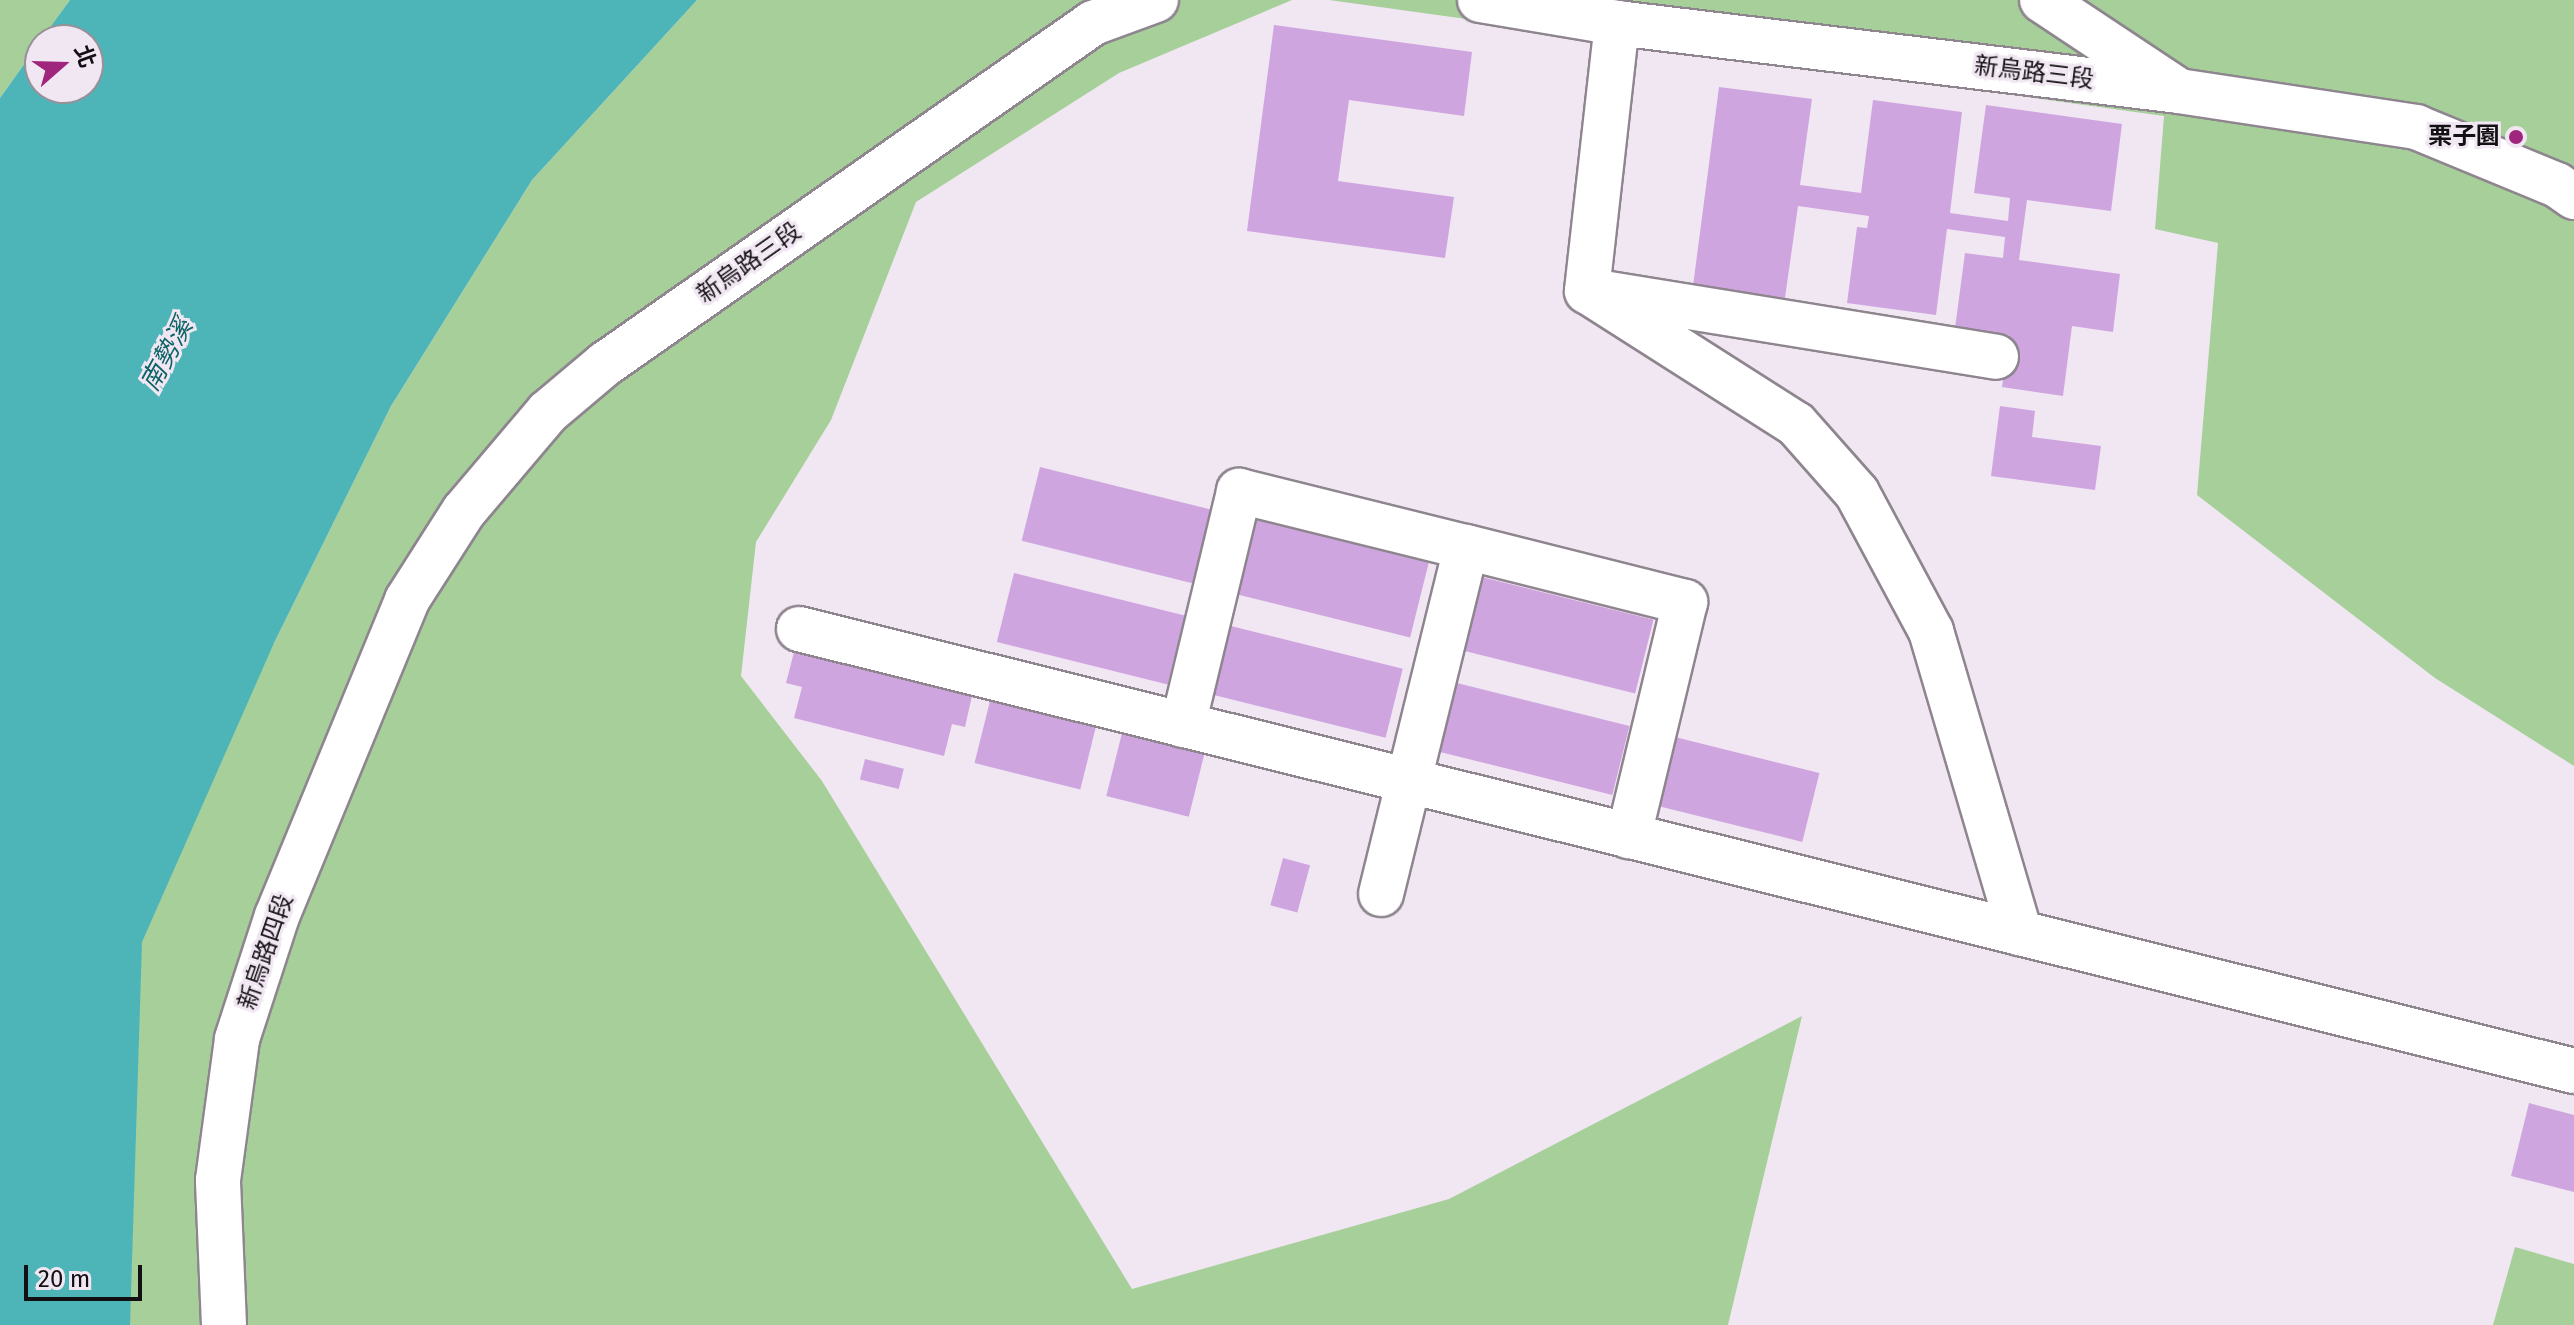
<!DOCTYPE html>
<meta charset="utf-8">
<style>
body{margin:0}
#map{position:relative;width:2574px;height:1325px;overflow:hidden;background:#f1e7f3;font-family:"Fira Sans","Noto Sans TC",sans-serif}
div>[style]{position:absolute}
.green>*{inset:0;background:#a7cf9a}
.water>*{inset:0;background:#4db4b7}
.building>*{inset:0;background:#cfa5e0;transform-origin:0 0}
.roads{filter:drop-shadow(2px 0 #8e858f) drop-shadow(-2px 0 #8e858f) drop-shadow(0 2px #8e858f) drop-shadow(0 -2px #8e858f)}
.minor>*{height:44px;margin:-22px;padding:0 22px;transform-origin:22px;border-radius:22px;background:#fff}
.major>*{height:44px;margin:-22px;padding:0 22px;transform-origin:22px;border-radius:22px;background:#fff}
.dots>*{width:22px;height:22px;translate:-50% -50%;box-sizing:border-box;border:4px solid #f1e7f3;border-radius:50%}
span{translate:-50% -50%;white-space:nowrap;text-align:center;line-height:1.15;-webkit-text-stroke:6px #f1e7f3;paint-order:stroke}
.street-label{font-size:24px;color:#131013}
.poi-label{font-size:24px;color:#131013;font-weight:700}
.right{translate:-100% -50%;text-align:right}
.water-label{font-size:26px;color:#0b6366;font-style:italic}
.north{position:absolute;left:24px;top:24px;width:80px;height:80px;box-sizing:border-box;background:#f1e7f3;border:2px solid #989199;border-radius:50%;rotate:70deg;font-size:22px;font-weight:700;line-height:32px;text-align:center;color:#131013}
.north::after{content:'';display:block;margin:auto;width:28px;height:36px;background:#a0267d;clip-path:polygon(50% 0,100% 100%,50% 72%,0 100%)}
.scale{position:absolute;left:24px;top:1265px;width:118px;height:36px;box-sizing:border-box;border:4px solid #131013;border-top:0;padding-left:10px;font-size:24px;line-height:28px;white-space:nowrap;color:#131013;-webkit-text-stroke:6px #f1e7f3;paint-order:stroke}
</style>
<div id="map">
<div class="green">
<i style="clip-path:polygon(0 0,70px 0,0 98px)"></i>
<i style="clip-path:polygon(697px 0,1292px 0,1119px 73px,916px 202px,831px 420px,756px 542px,741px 676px,822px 781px,1132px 1289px,1449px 1199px,1802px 1016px,1728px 1325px,0 1325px,0 899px,274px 643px,391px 406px,532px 180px)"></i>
<i style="clip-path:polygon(1329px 0,2574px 0,2574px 766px,2435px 678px,2197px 495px,2218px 243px,2155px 229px,2164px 116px)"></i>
<i style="clip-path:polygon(2515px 1247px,2574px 1264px,2574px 1325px,2493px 1325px)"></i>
</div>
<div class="water">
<i style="clip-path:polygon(70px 0,697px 0,532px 180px,391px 406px,274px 643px,142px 942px,130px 1325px,0 1325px,0 98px,40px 42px,40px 88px,88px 88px,88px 40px,41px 40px)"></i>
</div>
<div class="building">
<i style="clip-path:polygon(1274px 25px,1472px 52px,1464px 116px,1349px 100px,1338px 181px,1454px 197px,1445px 258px,1247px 231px)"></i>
<i style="clip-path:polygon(1719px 87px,1812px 99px,1800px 185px,1861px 193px,1873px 100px,1962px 112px,1950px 213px,2008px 221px,2010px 198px,1974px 193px,1986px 105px,2122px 124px,2111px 211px,2027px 200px,2019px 260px,2120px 274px,2113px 332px,2072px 326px,2063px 396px,2002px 387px,2009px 335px,1955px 328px,1965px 253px,2003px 258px,2005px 237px,1947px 229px,1936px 315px,1847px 303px,1857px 227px,1867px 228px,1869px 216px,1798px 206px,1785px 298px,1693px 286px)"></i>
<i style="clip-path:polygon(2000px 406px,2035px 411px,2032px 437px,2101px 446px,2095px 490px,1991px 476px)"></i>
<i style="left:1040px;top:467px;width:176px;height:76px;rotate:14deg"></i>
<i style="left:1257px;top:520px;width:177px;height:77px;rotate:14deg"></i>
<i style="left:1014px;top:573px;width:176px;height:71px;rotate:14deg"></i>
<i style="left:1474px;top:575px;width:185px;height:76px;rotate:14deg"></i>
<i style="left:1231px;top:626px;width:177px;height:71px;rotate:14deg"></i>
<i style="clip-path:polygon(794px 652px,972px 696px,965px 727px,952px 724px,944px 756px,794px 718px,802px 687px,786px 683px)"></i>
<i style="left:1449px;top:681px;width:186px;height:71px;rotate:14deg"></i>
<i style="left:990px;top:701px;width:109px;height:64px;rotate:14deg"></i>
<i style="left:1122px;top:733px;width:85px;height:65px;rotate:14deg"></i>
<i style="left:1671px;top:736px;width:153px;height:71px;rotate:14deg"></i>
<i style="left:865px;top:759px;width:40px;height:21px;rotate:14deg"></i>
<i style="left:1283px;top:858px;width:28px;height:49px;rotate:15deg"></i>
<i style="clip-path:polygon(2529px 1103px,2574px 1115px,2574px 1192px,2511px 1176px)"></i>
</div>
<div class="roads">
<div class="minor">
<i style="left:2042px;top:0;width:164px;rotate:33.6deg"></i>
<i style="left:1617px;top:23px;width:270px;rotate:96.4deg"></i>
<i style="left:1587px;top:291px;width:248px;rotate:32.5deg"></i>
<i style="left:1796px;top:424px;width:92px;rotate:48.5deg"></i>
<i style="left:1857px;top:493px;width:157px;rotate:61.8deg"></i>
<i style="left:1931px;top:631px;width:315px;rotate:73.6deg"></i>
<i style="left:2020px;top:933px;width:571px;rotate:13.99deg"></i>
<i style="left:1609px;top:294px;width:392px;rotate:9.2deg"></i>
<i style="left:799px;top:629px;width:1258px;rotate:13.98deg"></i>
<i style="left:1183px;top:725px;width:241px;rotate:-76.5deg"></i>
<i style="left:1239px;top:491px;width:234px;rotate:13.9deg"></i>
<i style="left:1466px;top:547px;width:226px;rotate:14.1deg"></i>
<i style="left:1685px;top:602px;width:241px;rotate:103.5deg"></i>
<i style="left:1381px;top:894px;width:357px;rotate:-76.2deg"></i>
</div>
<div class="major">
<i style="left:1480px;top:0;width:139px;rotate:9.5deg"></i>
<i style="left:1617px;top:23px;width:566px;rotate:6.9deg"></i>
<i style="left:2179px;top:91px;width:240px;rotate:8.6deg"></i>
<i style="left:2416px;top:127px;width:152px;rotate:22.4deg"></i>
<i style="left:2557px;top:185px;width:21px;rotate:35deg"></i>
<i style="left:224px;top:1325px;width:145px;rotate:-92.4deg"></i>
<i style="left:218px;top:1180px;width:142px;rotate:-82.3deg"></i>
<i style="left:237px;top:1039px;width:129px;rotate:-72deg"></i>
<i style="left:277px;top:916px;width:342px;rotate:-67.6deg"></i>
<i style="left:407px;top:600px;width:106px;rotate:-57.4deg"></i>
<i style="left:464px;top:511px;width:130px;rotate:-49.7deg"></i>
<i style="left:548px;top:412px;width:75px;rotate:-40.1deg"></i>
<i style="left:605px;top:364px;width:595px;rotate:-34.94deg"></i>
<i style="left:1093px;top:23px;width:67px;rotate:-20.1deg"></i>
</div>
</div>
<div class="dots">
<i style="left:2516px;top:137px;background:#a0267d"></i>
</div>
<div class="street-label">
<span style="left:2034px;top:73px;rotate:7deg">新烏路三段</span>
<span style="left:749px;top:263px;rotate:-35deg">新烏路三段</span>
<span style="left:266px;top:952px;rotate:-71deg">新烏路四段</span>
</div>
<div class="poi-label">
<span class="right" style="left:2500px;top:137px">栗子園</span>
</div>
<div class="water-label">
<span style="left:167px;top:355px;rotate:-61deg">南勢溪</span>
</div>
<div class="north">北</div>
<div class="scale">20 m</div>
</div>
